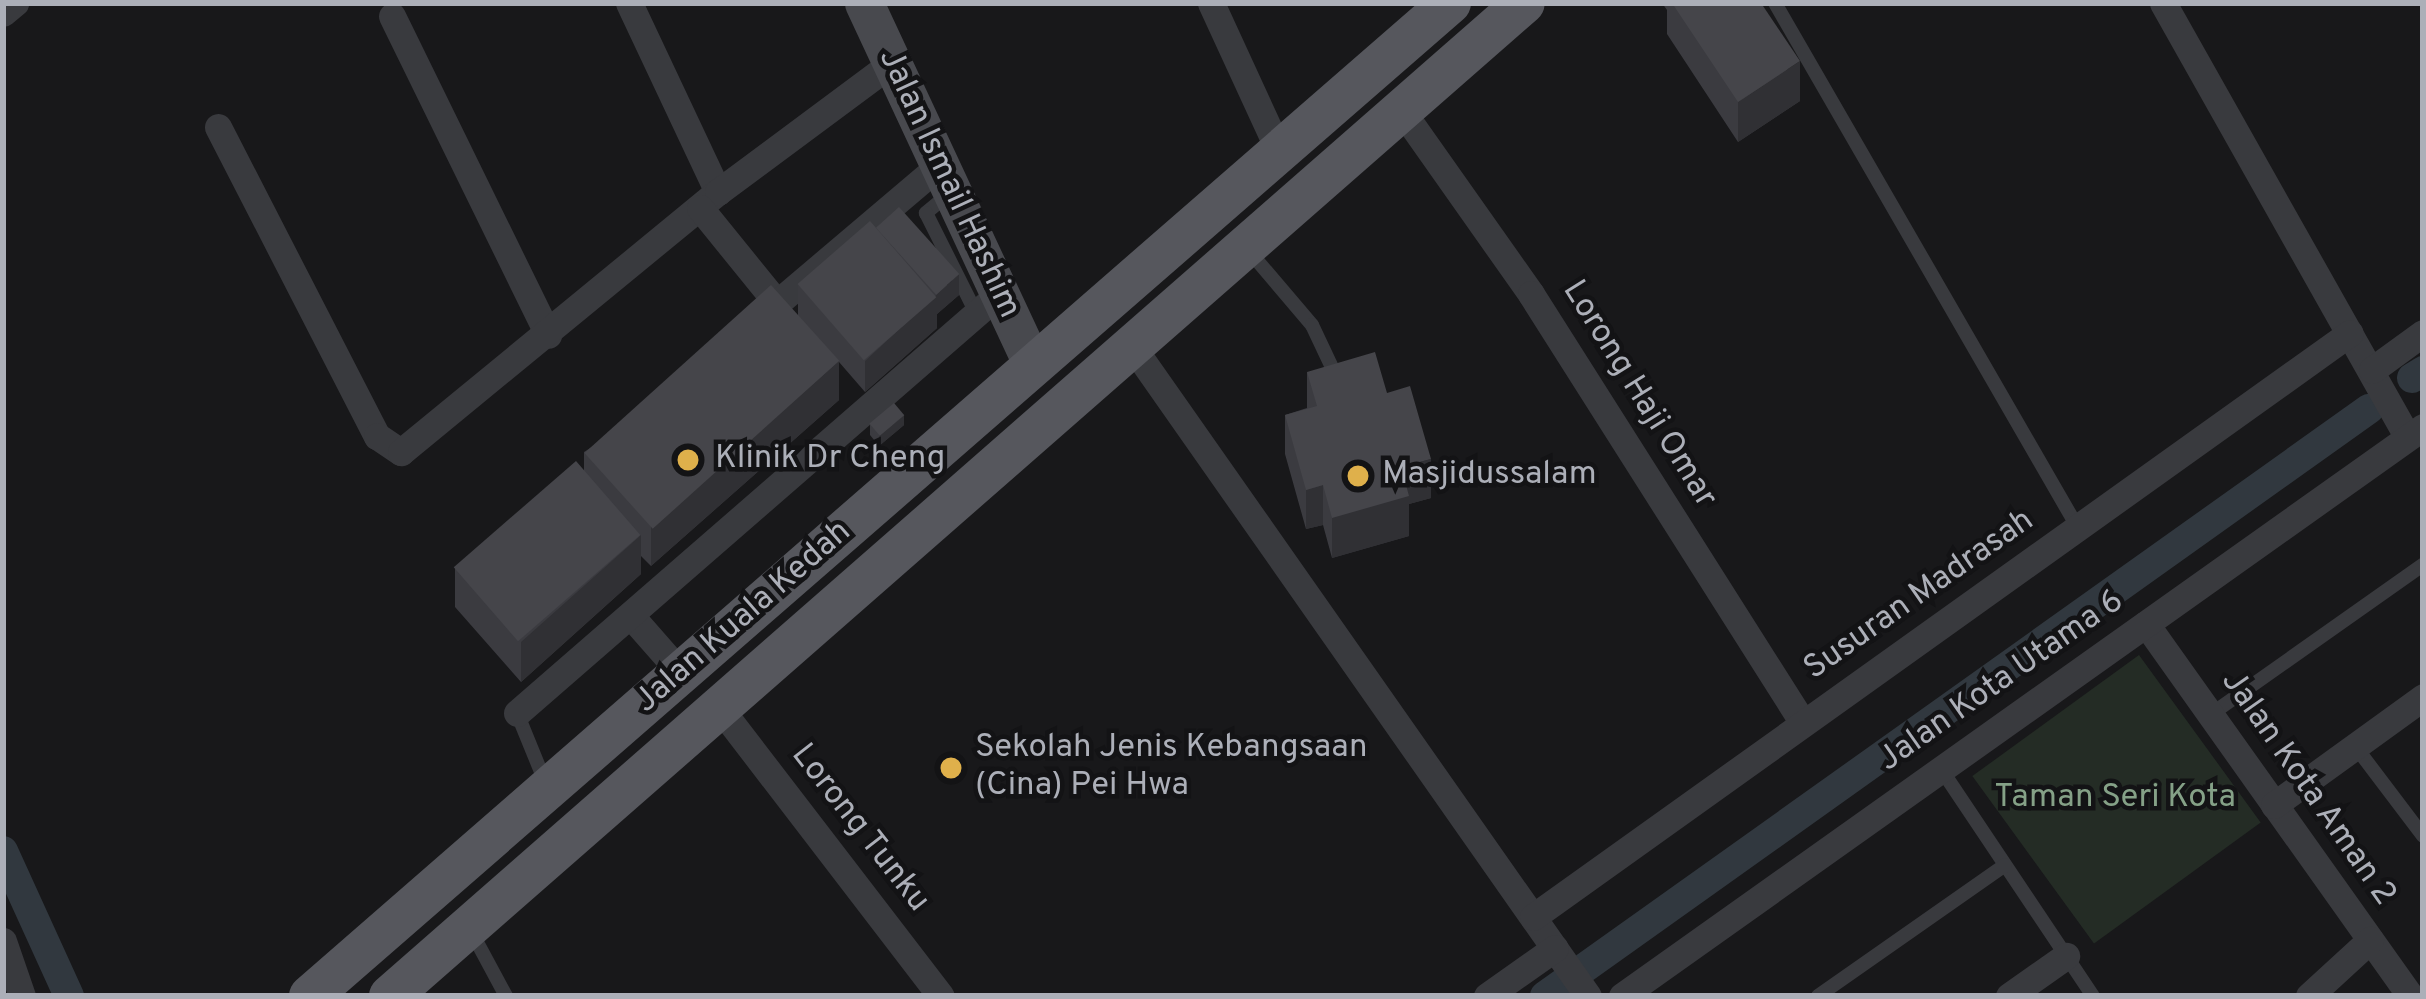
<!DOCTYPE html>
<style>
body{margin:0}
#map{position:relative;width:2426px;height:999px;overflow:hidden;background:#18181a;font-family:Overpass,sans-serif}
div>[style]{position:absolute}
.green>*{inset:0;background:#242c25;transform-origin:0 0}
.canal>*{height:30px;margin:-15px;padding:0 15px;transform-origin:15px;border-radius:15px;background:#31383f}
.lane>*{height:14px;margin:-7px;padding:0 7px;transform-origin:7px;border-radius:7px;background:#393a3e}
.street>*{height:27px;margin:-13.5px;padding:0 13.5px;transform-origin:13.5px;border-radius:13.5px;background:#393a3e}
.secondary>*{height:39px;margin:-19.5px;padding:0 19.5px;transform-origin:19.5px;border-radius:19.5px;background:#48494e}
.primary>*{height:42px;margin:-21px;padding:0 21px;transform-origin:21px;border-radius:21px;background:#56575d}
.wall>*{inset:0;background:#3b3b40}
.shaded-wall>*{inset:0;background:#303034}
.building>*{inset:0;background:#45454a;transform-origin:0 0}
.dots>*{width:33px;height:33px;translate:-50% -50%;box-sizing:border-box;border:6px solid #131315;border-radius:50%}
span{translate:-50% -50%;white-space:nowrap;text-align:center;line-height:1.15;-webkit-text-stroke:9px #131315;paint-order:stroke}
.street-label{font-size:33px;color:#acafb8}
.poi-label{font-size:33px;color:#acafb8}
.left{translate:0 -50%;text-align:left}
.park-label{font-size:33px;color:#85a187}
.frame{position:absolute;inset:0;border:6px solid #acafb8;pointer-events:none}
</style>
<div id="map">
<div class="green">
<i style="left:2139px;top:655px;width:207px;height:206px;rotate:54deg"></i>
</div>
<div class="canal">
<i style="left:2412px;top:378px;width:13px;rotate:-32deg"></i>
<i style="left:3px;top:851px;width:159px;rotate:65.5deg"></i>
<i style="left:1545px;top:996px;width:1012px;rotate:-35.47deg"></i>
</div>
<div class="lane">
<i style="left:1775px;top:3px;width:606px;rotate:60.01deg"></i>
<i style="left:951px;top:192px;width:33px;rotate:140deg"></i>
<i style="left:926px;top:213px;width:112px;rotate:63.4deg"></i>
<i style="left:1249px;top:251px;width:97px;rotate:49.6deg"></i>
<i style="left:1312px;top:325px;width:61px;rotate:64.7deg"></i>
<i style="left:517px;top:713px;width:77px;rotate:67.8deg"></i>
<i style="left:2210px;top:715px;width:261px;rotate:-35.2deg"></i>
<i style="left:2355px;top:746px;width:113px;rotate:52.9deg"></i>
<i style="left:1941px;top:769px;width:273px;rotate:56.2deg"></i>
<i style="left:471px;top:931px;width:74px;rotate:61.7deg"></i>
<i style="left:1818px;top:996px;width:228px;rotate:-35deg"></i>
</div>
<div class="street">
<i style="left:629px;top:3px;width:209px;rotate:64.8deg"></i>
<i style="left:1211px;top:3px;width:163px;rotate:65.3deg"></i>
<i style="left:2163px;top:3px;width:498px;rotate:60.6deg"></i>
<i style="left:3px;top:13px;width:16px;rotate:-40deg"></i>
<i style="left:392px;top:16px;width:355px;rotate:63.9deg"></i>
<i style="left:1402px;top:111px;width:224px;rotate:54.8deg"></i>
<i style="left:1531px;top:294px;width:508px;rotate:57.62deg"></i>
<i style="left:218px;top:127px;width:348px;rotate:62.8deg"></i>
<i style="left:377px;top:436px;width:29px;rotate:34deg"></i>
<i style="left:401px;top:452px;width:410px;rotate:-39.4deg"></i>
<i style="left:718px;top:192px;width:217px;rotate:-36.6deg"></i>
<i style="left:700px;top:208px;width:122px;rotate:51deg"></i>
<i style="left:757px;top:320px;width:240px;rotate:-40.3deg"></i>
<i style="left:1132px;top:346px;width:794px;rotate:54.95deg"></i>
<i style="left:2372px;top:370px;width:63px;rotate:-36deg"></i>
<i style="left:631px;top:616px;width:76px;rotate:48.7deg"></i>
<i style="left:2146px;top:624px;width:456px;rotate:54.6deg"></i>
<i style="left:719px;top:707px;width:364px;rotate:52.5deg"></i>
<i style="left:517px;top:713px;width:640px;rotate:-41.01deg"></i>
<i style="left:2274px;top:805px;width:184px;rotate:-35.9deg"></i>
<i style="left:1533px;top:917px;width:1004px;rotate:-35.56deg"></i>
<i style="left:3px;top:941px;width:58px;rotate:70.9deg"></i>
<i style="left:1487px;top:996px;width:83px;rotate:-35.2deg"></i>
<i style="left:1622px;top:996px;width:983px;rotate:-35.39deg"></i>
<i style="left:2009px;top:996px;width:70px;rotate:-35.1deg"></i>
<i style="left:2309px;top:996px;width:83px;rotate:-42.6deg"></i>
</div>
<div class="secondary">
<i style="left:864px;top:3px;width:400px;rotate:65deg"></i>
</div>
<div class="primary">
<i style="left:310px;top:996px;width:1512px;rotate:-41.06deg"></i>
<i style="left:390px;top:996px;width:1507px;rotate:-41.21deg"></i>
</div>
<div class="wall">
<i style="clip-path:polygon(1662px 3px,1761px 3px,1800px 101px,1738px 142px,1667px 34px,1667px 10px)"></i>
<i style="clip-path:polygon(876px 228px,959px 295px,937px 314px,937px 328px,865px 392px,839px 362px,839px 400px,651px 566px,641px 556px,641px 574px,521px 682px,455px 607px,455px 568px,584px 470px,584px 452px,798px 315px,798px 285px)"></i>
<i style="clip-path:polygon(1307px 372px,1387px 393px,1431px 498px,1409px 504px,1409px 536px,1332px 558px,1323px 525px,1306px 529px,1285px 454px,1285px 415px,1307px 408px)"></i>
<i style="clip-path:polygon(870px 424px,904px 425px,879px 446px,870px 435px)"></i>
</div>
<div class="shaded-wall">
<i style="clip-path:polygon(1800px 61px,1800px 101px,1738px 142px,1738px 102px)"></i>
<i style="clip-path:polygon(959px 274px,959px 295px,937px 314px,937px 328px,865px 392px,865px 361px)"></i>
<i style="clip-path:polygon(839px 361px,839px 400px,651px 566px,651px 527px)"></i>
<i style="clip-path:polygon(904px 415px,904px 425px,879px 446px,879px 436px)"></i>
<i style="clip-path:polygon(1431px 459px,1431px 498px,1409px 504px,1409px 536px,1332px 558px,1332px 518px,1401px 467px)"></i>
<i style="clip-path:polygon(1323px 485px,1323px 525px,1306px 529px,1306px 490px)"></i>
<i style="clip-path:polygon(641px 535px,641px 574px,521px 682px,521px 642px)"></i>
</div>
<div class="building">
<i style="clip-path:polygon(1672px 3px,1761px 3px,1800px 61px,1738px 102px)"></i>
<i style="left:899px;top:207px;width:90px;height:31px;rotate:48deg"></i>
<i style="left:870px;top:221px;width:101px;height:96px;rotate:49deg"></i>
<i style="left:771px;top:285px;width:102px;height:251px;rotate:48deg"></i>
<i style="clip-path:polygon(1375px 352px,1387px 393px,1410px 386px,1431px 459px,1401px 467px,1409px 496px,1332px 518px,1323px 485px,1306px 490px,1285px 415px,1317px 406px,1307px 372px)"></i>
<i style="left:894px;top:403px;width:16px;height:32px;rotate:50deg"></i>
<i style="left:576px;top:461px;width:98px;height:162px;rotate:49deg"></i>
</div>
<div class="dots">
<i style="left:688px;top:460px;background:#dfb04b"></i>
<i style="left:1358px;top:476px;background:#dfb04b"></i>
<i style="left:951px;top:768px;background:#dfb04b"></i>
</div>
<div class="street-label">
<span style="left:948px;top:184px;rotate:65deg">Jalan Ismail Hashim</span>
<span style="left:1638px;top:395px;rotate:58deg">Lorong Haji Omar</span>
<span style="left:1920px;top:596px;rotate:-35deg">Susuran Madrasah</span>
<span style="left:744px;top:618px;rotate:-41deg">Jalan Kuala Kedah</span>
<span style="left:2002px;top:682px;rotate:-35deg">Jalan Kota Utama 6</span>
<span style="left:2307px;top:789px;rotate:55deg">Jalan Kota Aman 2</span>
<span style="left:859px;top:829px;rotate:52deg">Lorong Tunku</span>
</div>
<div class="poi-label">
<span class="left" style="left:715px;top:460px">Klinik Dr Cheng</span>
<span class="left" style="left:1382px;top:476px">Masjidussalam</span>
<span class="left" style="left:975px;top:768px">Sekolah Jenis Kebangsaan<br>(Cina) Pei Hwa</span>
</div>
<div class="park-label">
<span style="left:2115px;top:799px">Taman Seri Kota</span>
</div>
<div class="frame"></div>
</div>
